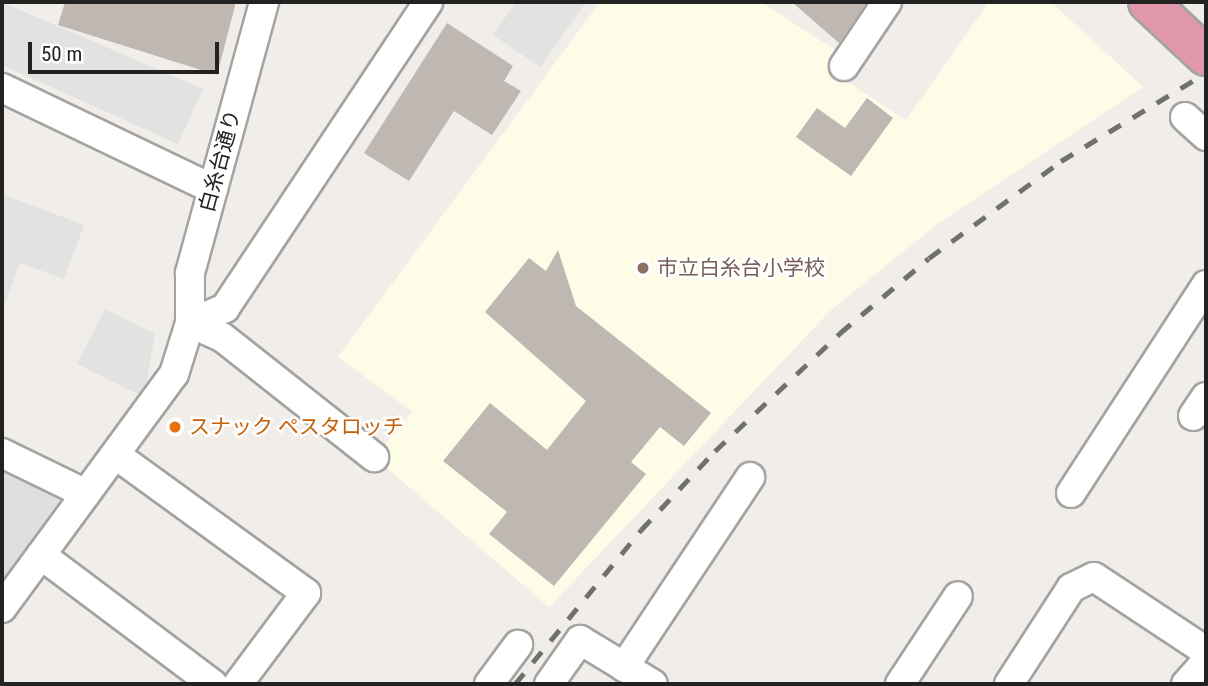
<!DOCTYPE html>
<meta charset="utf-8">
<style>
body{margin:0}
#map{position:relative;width:1208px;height:686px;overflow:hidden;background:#f1eee9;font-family:"Roboto Condensed","Noto Sans JP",sans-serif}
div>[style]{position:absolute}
.residential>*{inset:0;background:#e0dfdf}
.education>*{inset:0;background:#fdfce7}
.parking>*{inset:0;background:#e2e2e2}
.building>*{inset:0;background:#bfb7b2}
.roads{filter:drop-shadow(2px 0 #a3a3a3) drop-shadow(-2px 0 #a3a3a3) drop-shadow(0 2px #a3a3a3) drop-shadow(0 -2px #a3a3a3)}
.minor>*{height:28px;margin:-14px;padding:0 14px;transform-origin:14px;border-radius:14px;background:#fff}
.highway>*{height:38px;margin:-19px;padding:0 19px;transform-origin:19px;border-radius:19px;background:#e198ab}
.rail>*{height:5px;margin-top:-2.5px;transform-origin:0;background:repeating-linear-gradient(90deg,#707070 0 14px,transparent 0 28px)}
.dots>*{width:19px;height:19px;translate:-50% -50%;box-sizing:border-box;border:4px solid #fff;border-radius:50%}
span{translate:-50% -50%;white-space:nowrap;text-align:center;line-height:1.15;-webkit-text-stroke:5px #fff;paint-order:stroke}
.street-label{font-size:21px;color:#222}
.education-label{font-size:21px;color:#785e54}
.left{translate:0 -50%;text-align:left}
.food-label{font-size:21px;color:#c56008}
.frame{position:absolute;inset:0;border:4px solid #222;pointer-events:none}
.scale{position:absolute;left:28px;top:42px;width:191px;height:32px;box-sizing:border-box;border:4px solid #222;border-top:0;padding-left:9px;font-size:21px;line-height:24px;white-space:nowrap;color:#222;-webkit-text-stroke:5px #fff;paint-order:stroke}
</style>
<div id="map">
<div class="residential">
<i style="clip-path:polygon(2px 464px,64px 494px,2px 581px)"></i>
</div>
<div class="education">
<i style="clip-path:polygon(600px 2px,761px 2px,840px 53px,830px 71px,906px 120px,989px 2px,1051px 2px,1143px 87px,936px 225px,830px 311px,549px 607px,374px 457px,413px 412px,338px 357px)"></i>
</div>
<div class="parking">
<i style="clip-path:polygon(2px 2px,203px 89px,178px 144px,2px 65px)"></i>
<i style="clip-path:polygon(516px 2px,586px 2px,540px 67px,493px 35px)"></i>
<i style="clip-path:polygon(2px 194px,84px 225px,64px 279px,20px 263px,2px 312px)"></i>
<i style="clip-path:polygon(105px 309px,155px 334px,144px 397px,77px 364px)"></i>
</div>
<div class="building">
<i style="clip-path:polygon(65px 2px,236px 2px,217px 75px,58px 25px)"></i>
<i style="clip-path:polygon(792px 2px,867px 2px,839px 43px)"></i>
<i style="clip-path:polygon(447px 23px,513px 66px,504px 81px,521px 91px,492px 135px,454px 111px,409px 181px,364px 153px)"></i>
<i style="clip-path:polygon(867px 98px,893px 118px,851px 176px,796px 137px,817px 108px,845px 128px)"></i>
<i style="clip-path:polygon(558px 250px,576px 306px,711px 413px,684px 446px,660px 427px,631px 462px,646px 474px,554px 586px,489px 534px,507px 512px,443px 461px,490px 403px,547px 450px,586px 401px,485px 312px,529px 258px,546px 271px)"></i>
</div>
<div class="roads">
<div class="minor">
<i style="left:844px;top:66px;width:77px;rotate:-56.1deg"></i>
<i style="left:2px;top:88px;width:234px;rotate:25.6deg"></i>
<i style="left:1185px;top:117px;width:28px;rotate:42deg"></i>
<i style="left:190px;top:323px;width:38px;rotate:-23deg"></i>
<i style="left:225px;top:308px;width:367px;rotate:-56.4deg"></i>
<i style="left:190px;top:323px;width:35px;rotate:24deg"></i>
<i style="left:222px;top:337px;width:194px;rotate:38.3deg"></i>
<i style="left:1193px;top:416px;width:23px;rotate:-56deg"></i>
<i style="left:2px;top:453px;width:93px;rotate:26deg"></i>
<i style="left:116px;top:455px;width:235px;rotate:36deg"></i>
<i style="left:306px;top:593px;width:114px;rotate:126.8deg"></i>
<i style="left:1071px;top:493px;width:248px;rotate:-57deg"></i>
<i style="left:41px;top:555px;width:215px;rotate:36.9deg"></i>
<i style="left:2px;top:608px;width:290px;rotate:-53.7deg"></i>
<i style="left:174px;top:374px;width:53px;rotate:-72.6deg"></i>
<i style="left:190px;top:323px;width:50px;rotate:-90deg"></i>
<i style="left:190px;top:273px;width:281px;rotate:-74.7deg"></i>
<i style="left:624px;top:667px;width:228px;rotate:-56.4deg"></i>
<i style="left:489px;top:684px;width:49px;rotate:-53.4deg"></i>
<i style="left:549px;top:684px;width:54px;rotate:-54.8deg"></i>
<i style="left:580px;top:640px;width:85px;rotate:31.1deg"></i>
<i style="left:900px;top:684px;width:105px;rotate:-56.6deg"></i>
<i style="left:1009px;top:684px;width:114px;rotate:-57.1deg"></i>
<i style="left:1071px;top:588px;width:25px;rotate:-26deg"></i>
<i style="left:1094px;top:577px;width:134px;rotate:33.5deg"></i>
<i style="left:1186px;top:684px;width:30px;rotate:-48deg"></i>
</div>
<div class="highway">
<i style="left:1148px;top:2px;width:79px;rotate:43deg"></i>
</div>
</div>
<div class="rail">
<i style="left:515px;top:684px;width:199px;rotate:-50.7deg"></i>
<i style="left:641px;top:530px;width:108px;rotate:-46.9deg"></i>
<i style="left:715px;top:451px;width:172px;rotate:-43.3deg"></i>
<i style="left:840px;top:333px;width:116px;rotate:-40.1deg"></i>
<i style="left:929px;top:258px;width:164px;rotate:-36.3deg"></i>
<i style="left:1061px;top:161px;width:170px;rotate:-31.3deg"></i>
</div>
<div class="dots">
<i style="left:643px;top:268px;background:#8d6e63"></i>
<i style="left:175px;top:427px;background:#e8710a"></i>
</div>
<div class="street-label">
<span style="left:220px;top:161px;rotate:-75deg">白糸台通り</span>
</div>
<div class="education-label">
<span class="left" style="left:657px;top:268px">市立白糸台小学校</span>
</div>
<div class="food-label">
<span class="left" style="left:189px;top:427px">スナック ペスタロッチ</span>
</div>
<div class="frame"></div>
<div class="scale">50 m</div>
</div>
